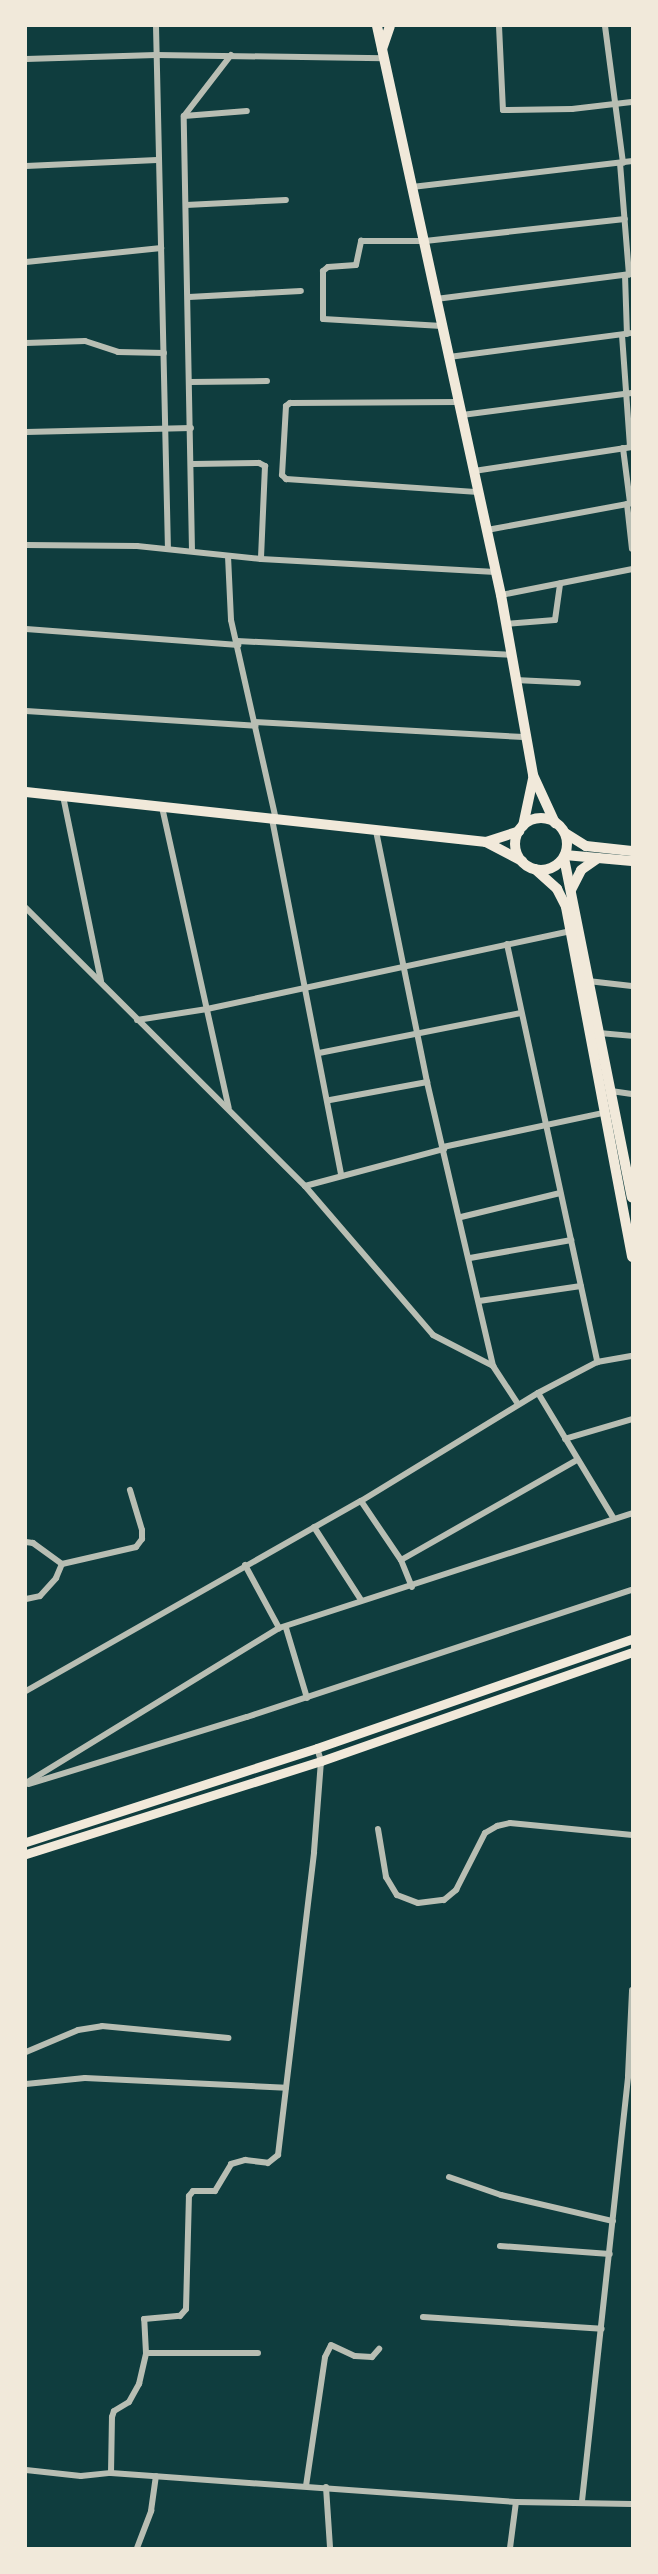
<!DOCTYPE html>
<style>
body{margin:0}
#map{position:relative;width:658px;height:2574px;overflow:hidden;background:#0f3d3e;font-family:"Archivo Narrow",sans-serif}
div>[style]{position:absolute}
.minor>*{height:6px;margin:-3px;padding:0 3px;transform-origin:3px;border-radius:3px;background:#b8beb3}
.secondary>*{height:9px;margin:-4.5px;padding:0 4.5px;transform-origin:4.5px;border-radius:4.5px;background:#f1e9da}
.primary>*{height:10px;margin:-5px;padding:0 5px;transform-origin:5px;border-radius:5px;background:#f1e9da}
.primary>.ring{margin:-5px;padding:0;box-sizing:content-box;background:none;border:10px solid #f1e9da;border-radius:50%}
.trunk>*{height:10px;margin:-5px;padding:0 5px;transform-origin:5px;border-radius:5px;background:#f1e9da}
span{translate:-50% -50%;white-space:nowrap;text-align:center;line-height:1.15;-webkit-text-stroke:6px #f1e9da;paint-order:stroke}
.frame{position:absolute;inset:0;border:27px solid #f1e9da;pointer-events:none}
</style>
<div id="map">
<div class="minor">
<i style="left:156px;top:26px;width:523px;rotate:88.69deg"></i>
<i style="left:499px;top:26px;width:84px;rotate:87.3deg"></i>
<i style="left:503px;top:110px;width:69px;rotate:-0.8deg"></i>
<i style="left:572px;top:109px;width:60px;rotate:-6.7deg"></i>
<i style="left:605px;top:26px;width:138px;rotate:82.5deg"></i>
<i style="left:26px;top:59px;width:130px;rotate:-1.8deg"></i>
<i style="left:156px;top:55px;width:228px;rotate:0.8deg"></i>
<i style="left:184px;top:116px;width:63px;rotate:-4.5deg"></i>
<i style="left:620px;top:163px;width:112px;rotate:85.4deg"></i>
<i style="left:26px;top:166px;width:131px;rotate:-2.6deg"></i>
<i style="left:412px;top:187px;width:222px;rotate:-6.7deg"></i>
<i style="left:186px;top:205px;width:100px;rotate:-2.9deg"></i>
<i style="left:26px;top:262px;width:136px;rotate:-5.9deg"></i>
<i style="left:625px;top:275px;width:59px;rotate:88.1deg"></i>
<i style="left:189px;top:297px;width:112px;rotate:-3.1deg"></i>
<i style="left:436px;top:299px;width:198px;rotate:-7.3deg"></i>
<i style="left:442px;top:326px;width:119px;rotate:-176.6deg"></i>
<i style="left:323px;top:319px;width:48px;rotate:-90deg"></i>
<i style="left:323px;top:271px;width:6px;rotate:-39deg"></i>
<i style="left:328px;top:267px;width:28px;rotate:-4deg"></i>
<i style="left:356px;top:265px;width:25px;rotate:-78deg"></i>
<i style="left:361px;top:241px;width:64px"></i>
<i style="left:425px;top:241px;width:201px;rotate:-6.3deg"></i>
<i style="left:622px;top:335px;width:112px;rotate:85.9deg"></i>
<i style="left:26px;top:343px;width:59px;rotate:-1.9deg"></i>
<i style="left:85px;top:341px;width:35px;rotate:18deg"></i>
<i style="left:118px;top:352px;width:46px;rotate:1.2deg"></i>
<i style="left:449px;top:357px;width:185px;rotate:-7.5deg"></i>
<i style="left:190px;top:382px;width:77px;rotate:-0.7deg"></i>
<i style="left:458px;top:402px;width:168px;rotate:179.7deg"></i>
<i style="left:290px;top:403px;width:5px;rotate:143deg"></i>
<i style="left:286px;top:406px;width:69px;rotate:93.3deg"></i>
<i style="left:282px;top:475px;width:6px;rotate:45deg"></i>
<i style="left:286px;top:479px;width:193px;rotate:3.9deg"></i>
<i style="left:462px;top:415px;width:171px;rotate:-7.4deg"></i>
<i style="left:26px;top:432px;width:165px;rotate:-1.4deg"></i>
<i style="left:623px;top:448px;width:55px;rotate:82.7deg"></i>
<i style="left:193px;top:464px;width:66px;rotate:-0.9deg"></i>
<i style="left:259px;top:463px;width:7px;rotate:27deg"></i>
<i style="left:265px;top:466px;width:93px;rotate:92.5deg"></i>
<i style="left:474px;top:471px;width:160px;rotate:-8.6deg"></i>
<i style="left:627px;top:504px;width:45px;rotate:83.7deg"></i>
<i style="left:487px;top:530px;width:147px;rotate:-10.5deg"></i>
<i style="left:26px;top:545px;width:111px;rotate:0.5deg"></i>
<i style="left:137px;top:546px;width:125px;rotate:6deg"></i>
<i style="left:261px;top:559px;width:235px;rotate:3.2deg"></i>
<i style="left:192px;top:551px;width:435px;rotate:-91.1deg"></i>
<i style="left:184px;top:116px;width:77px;rotate:-52.4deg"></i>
<i style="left:228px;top:556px;width:64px;rotate:87.3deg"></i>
<i style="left:231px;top:620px;width:204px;rotate:77.3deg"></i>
<i style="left:501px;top:595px;width:134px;rotate:-11.2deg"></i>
<i style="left:506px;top:624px;width:49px;rotate:-4.7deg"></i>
<i style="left:555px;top:620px;width:37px;rotate:-82deg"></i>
<i style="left:26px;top:629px;width:213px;rotate:4.3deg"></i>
<i style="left:237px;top:641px;width:274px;rotate:2.9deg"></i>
<i style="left:515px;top:680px;width:63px;rotate:2.7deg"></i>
<i style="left:26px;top:711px;width:230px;rotate:3.7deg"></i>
<i style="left:255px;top:722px;width:269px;rotate:3.2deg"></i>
<i style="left:63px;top:796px;width:189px;rotate:78.4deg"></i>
<i style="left:162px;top:807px;width:308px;rotate:77.5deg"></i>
<i style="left:272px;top:819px;width:362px;rotate:79deg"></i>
<i style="left:376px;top:831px;width:256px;rotate:78.5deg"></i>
<i style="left:427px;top:1082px;width:292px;rotate:76.9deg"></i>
<i style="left:26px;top:908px;width:394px;rotate:44.9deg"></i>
<i style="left:305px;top:1186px;width:196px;rotate:49.3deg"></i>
<i style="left:433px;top:1335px;width:68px;rotate:27.3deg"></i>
<i style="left:493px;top:1366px;width:45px;rotate:56.7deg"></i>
<i style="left:507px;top:944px;width:428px;rotate:77.8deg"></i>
<i style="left:588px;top:981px;width:44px;rotate:6.5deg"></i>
<i style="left:137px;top:1020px;width:71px;rotate:-8.9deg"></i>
<i style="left:207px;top:1009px;width:371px;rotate:-12.1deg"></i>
<i style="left:599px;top:1033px;width:33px;rotate:5deg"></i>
<i style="left:319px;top:1053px;width:206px;rotate:-11.2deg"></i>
<i style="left:611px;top:1091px;width:21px;rotate:8deg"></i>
<i style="left:330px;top:1100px;width:99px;rotate:-10.5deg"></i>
<i style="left:443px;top:1147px;width:164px;rotate:-12deg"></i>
<i style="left:305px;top:1186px;width:144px;rotate:-14.9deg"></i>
<i style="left:461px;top:1217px;width:102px;rotate:-13.6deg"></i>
<i style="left:470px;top:1258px;width:103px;rotate:-10.1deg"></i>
<i style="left:479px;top:1301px;width:103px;rotate:-8.4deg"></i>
<i style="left:538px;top:1393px;width:147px;rotate:58.9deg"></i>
<i style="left:565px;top:1439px;width:70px;rotate:-16.6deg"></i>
<i style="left:361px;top:1501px;width:71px;rotate:55.9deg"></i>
<i style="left:401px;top:1560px;width:29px;rotate:68deg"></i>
<i style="left:314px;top:1527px;width:87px;rotate:57.2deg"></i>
<i style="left:26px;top:1542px;width:7px;rotate:8deg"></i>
<i style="left:33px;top:1543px;width:36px;rotate:36deg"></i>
<i style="left:62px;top:1564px;width:76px;rotate:-12.9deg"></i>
<i style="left:136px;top:1547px;width:10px;rotate:-53deg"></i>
<i style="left:142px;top:1539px;width:9px;rotate:-90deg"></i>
<i style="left:142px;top:1530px;width:42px;rotate:-106.7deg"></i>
<i style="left:401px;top:1560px;width:202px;rotate:-29.6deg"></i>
<i style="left:245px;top:1565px;width:72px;rotate:61.6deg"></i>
<i style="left:26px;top:1599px;width:14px;rotate:-12deg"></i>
<i style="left:40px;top:1596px;width:24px;rotate:-48deg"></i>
<i style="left:56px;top:1578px;width:15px;rotate:-67deg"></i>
<i style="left:286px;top:1628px;width:73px;rotate:73.3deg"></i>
<i style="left:26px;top:1691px;width:385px;rotate:-29.6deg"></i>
<i style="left:361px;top:1501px;width:207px;rotate:-31.4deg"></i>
<i style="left:538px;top:1393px;width:67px;rotate:-27.7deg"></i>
<i style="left:597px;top:1362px;width:36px;rotate:-10deg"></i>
<i style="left:26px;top:1783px;width:297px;rotate:-31.5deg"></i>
<i style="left:279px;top:1628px;width:371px;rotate:-18deg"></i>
<i style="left:29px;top:1784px;width:228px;rotate:-17.1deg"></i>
<i style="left:247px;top:1717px;width:405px;rotate:-18.3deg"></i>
<i style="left:378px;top:1829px;width:49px;rotate:80.5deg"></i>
<i style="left:386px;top:1877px;width:21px;rotate:59deg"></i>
<i style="left:397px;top:1895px;width:22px;rotate:21deg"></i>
<i style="left:418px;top:1903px;width:26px;rotate:-7deg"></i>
<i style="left:444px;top:1900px;width:16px;rotate:-40deg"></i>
<i style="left:456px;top:1890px;width:64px;rotate:-63deg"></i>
<i style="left:485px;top:1833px;width:14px;rotate:-30deg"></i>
<i style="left:497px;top:1826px;width:13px;rotate:-13deg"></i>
<i style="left:510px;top:1823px;width:123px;rotate:5.6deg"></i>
<i style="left:26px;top:2052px;width:56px;rotate:-22.9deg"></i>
<i style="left:78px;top:2030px;width:24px;rotate:-9deg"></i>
<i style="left:102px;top:2026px;width:127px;rotate:5.4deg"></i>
<i style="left:26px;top:2084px;width:59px;rotate:-5.8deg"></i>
<i style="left:85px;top:2078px;width:201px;rotate:2.8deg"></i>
<i style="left:449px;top:2177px;width:55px;rotate:19.1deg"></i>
<i style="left:501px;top:2195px;width:115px;rotate:13.1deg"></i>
<i style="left:500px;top:2246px;width:110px;rotate:4.2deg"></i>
<i style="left:423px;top:2317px;width:179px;rotate:3.8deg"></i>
<i style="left:146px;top:2353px;width:112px"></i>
<i style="left:26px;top:2470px;width:55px;rotate:6.2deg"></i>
<i style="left:81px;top:2476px;width:30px;rotate:-6deg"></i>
<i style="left:111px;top:2473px;width:406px;rotate:4.1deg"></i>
<i style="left:516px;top:2502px;width:116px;rotate:1deg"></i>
<i style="left:111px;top:2473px;width:56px;rotate:-89deg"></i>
<i style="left:112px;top:2417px;width:6px;rotate:-72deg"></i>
<i style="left:114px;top:2411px;width:17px;rotate:-31deg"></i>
<i style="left:129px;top:2402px;width:21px;rotate:-61deg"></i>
<i style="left:139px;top:2384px;width:32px;rotate:-77deg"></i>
<i style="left:146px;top:2353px;width:34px;rotate:-93deg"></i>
<i style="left:144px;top:2319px;width:36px;rotate:-5deg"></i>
<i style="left:180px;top:2316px;width:9px;rotate:-49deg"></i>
<i style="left:186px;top:2309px;width:113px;rotate:-88.5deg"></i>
<i style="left:189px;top:2196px;width:6px;rotate:-51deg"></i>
<i style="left:193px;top:2191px;width:22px"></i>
<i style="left:215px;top:2191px;width:31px;rotate:-59deg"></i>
<i style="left:231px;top:2164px;width:15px;rotate:-16deg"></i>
<i style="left:245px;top:2160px;width:23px;rotate:7deg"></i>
<i style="left:268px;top:2163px;width:13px;rotate:-39deg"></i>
<i style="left:278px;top:2155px;width:305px;rotate:-83.2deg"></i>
<i style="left:314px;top:1852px;width:91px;rotate:-85.6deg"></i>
<i style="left:321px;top:1761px;width:14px;rotate:-107deg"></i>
<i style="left:306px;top:2486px;width:130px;rotate:-81.6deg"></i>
<i style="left:325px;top:2357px;width:13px;rotate:-63deg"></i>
<i style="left:331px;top:2345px;width:26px;rotate:25deg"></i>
<i style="left:355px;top:2356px;width:17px;rotate:3deg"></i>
<i style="left:372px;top:2357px;width:11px;rotate:-49deg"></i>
<i style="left:326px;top:2487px;width:61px;rotate:86.2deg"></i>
<i style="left:582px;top:2501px;width:427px;rotate:-83.8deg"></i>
<i style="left:628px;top:2076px;width:86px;rotate:-87.3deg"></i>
<i style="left:137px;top:2548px;width:40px;rotate:-69deg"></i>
<i style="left:151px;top:2511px;width:35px;rotate:-82deg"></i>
<i style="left:510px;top:2548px;width:46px;rotate:-82.6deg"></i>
</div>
<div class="secondary">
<i style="left:26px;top:1842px;width:306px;rotate:-17.9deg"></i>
<i style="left:317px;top:1748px;width:333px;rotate:-19.1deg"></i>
<i style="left:26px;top:1854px;width:309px;rotate:-17.5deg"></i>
<i style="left:321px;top:1761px;width:330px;rotate:-19.3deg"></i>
</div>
<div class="primary">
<i style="left:377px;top:26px;width:582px;rotate:77.71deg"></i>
<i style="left:501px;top:595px;width:183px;rotate:79.9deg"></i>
<i style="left:533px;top:775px;width:53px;rotate:65.4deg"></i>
<i style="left:26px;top:792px;width:463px;rotate:6.2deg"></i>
<i style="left:486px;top:842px;width:41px;rotate:27.8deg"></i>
<i class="ring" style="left:515px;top:818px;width:42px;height:42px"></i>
<i style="left:523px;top:826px;width:48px;rotate:-78deg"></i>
<i style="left:565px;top:833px;width:25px;rotate:32deg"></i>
<i style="left:586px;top:846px;width:46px;rotate:6.2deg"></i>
<i style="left:486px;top:842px;width:35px;rotate:-18deg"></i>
<i style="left:565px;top:855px;width:67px;rotate:5.1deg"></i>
<i style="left:564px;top:858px;width:346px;rotate:78.7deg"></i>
<i style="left:535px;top:869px;width:30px;rotate:42deg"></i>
<i style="left:557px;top:889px;width:20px;rotate:63deg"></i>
<i style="left:566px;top:907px;width:356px;rotate:79.3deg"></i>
<i style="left:571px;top:890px;width:22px;rotate:-63deg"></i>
<i style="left:581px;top:870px;width:21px;rotate:-35deg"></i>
</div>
<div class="trunk">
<i style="left:382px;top:49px;width:24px;rotate:-71deg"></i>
</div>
<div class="frame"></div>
</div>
